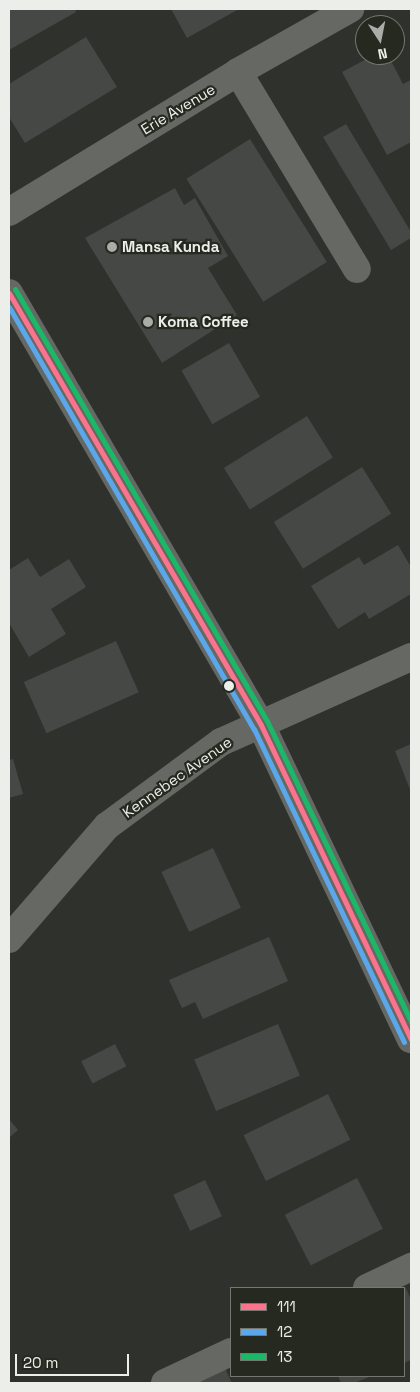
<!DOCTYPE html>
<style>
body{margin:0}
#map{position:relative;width:420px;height:1392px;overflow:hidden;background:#2e312c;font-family:"Space Grotesk",sans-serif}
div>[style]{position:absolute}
.building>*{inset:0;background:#454844;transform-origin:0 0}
.minor>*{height:28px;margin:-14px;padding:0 14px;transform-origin:14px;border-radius:14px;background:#656863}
.bus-1>*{height:5px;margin:-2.5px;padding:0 2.5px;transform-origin:2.5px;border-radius:2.5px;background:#fc738d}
.bus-2>*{height:5px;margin:-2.5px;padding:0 2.5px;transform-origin:2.5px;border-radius:2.5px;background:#5aa8eb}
.bus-3>*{height:5px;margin:-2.5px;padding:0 2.5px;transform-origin:2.5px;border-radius:2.5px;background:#1ab867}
.dots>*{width:14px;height:14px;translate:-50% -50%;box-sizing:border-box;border:2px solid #252920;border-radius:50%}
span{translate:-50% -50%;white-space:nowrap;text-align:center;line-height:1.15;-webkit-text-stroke:4.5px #252920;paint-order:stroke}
.street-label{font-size:15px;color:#ecefe9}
.poi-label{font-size:15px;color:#ecefe9;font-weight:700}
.left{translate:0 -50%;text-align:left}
.frame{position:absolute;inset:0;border:10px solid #ecefe9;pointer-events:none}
.legend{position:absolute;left:230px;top:1287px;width:175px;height:90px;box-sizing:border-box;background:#252920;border:1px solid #757870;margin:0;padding:6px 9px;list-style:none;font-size:15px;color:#ecefe9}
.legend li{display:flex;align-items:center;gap:10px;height:25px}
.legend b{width:25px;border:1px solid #757870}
.north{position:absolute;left:355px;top:15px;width:50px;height:50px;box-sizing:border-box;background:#252920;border:1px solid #757870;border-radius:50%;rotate:169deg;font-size:14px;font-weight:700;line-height:20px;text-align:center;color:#ecefe9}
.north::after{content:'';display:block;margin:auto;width:18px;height:22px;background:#aaaca7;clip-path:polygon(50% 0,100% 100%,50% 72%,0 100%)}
.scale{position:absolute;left:15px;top:1354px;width:114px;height:22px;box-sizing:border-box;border:2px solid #ecefe9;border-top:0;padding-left:6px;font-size:15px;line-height:18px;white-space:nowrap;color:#ecefe9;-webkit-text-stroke:4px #252920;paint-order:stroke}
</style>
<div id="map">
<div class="building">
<i style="clip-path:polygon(9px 9px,75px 9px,76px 12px,9px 50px)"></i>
<i style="clip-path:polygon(171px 9px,239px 9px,187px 38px)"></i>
<i style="clip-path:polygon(86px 37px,117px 87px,25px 143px,9px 117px,9px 84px)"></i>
<i style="clip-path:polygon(374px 55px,388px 55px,403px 84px,411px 80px,411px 142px,387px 155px,342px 72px)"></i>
<i style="clip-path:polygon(346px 124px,411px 232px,411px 238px,391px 250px,323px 137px)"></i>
<i style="left:250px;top:139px;width:145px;height:75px;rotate:58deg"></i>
<i style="clip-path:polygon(175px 188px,184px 205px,195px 198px,228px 256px,208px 268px,237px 315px,162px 363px,85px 238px)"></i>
<i style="left:229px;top:343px;width:62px;height:55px;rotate:60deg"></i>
<i style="left:307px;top:416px;width:49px;height:98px;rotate:58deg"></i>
<i style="left:362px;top:467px;width:55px;height:104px;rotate:58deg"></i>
<i style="clip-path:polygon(398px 545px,411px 567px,411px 594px,369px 619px,365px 612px,338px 629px,311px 586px,359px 557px,364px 565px)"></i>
<i style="clip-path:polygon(28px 558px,40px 577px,69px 559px,86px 587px,51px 609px,66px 634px,29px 657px,9px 623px,9px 570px)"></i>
<i style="left:116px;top:641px;width:56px;height:101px;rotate:66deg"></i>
<i style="clip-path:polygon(411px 744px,411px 792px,395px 751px)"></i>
<i style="clip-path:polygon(13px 759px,23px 794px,9px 798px,9px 760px)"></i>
<i style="left:213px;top:848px;width:66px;height:57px;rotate:65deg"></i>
<i style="clip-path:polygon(269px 937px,288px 981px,203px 1019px,195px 1002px,182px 1008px,169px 980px)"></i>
<i style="left:278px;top:1024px;width:56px;height:91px;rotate:67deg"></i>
<i style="left:115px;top:1044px;width:25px;height:38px;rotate:63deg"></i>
<i style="left:328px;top:1094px;width:51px;height:94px;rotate:64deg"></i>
<i style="clip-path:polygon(9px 1119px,18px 1130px,9px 1138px)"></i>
<i style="left:357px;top:1178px;width:57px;height:81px;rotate:63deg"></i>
<i style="left:205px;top:1180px;width:40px;height:35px;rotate:65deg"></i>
<i style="clip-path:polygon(406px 1288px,411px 1300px,411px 1360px,404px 1363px,404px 1289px)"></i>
<i style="clip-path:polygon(222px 1362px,232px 1383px,178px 1383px)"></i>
<i style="clip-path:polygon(338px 1376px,372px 1376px,354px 1383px,341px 1383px)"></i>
</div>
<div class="minor">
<i style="left:238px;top:72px;width:230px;rotate:58.9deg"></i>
<i style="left:9px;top:212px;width:268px;rotate:-31.4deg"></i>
<i style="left:238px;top:72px;width:129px;rotate:-29.4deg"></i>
<i style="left:9px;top:293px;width:500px;rotate:59.74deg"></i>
<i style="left:261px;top:725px;width:348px;rotate:64.5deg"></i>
<i style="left:9px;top:939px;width:150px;rotate:-49.1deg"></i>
<i style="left:107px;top:826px;width:142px;rotate:-36.4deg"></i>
<i style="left:221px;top:742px;width:208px;rotate:-24.1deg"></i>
<i style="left:367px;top:1288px;width:49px;rotate:-25.5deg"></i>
<i style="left:165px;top:1383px;width:73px;rotate:-25.2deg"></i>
</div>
<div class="bus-1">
<i style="left:9px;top:293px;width:500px;rotate:59.74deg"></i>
<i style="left:261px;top:725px;width:348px;rotate:64.5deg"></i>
</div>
<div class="bus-2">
<i style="left:9px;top:307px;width:488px;rotate:59.9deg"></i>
<i style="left:254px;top:729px;width:347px;rotate:64.4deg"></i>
</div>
<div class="bus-3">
<i style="left:15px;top:289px;width:500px;rotate:59.74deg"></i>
<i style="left:267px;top:721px;width:334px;rotate:64.4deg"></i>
</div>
<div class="dots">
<i style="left:112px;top:247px;background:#aaaca7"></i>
<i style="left:148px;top:322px;background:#aaaca7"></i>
<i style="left:229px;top:686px;background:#ecefe9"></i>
</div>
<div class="street-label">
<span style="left:178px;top:109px;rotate:-31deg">Erie Avenue</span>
<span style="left:177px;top:777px;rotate:-35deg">Kennebec Avenue</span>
</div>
<div class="poi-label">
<span class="left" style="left:122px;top:247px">Mansa Kunda</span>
<span class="left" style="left:158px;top:322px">Koma Coffee</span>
</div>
<div class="frame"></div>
<ul class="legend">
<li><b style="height:6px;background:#fc738d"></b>111</li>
<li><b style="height:6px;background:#5aa8eb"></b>12</li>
<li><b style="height:6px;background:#1ab867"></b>13</li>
</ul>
<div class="north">N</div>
<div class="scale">20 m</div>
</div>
